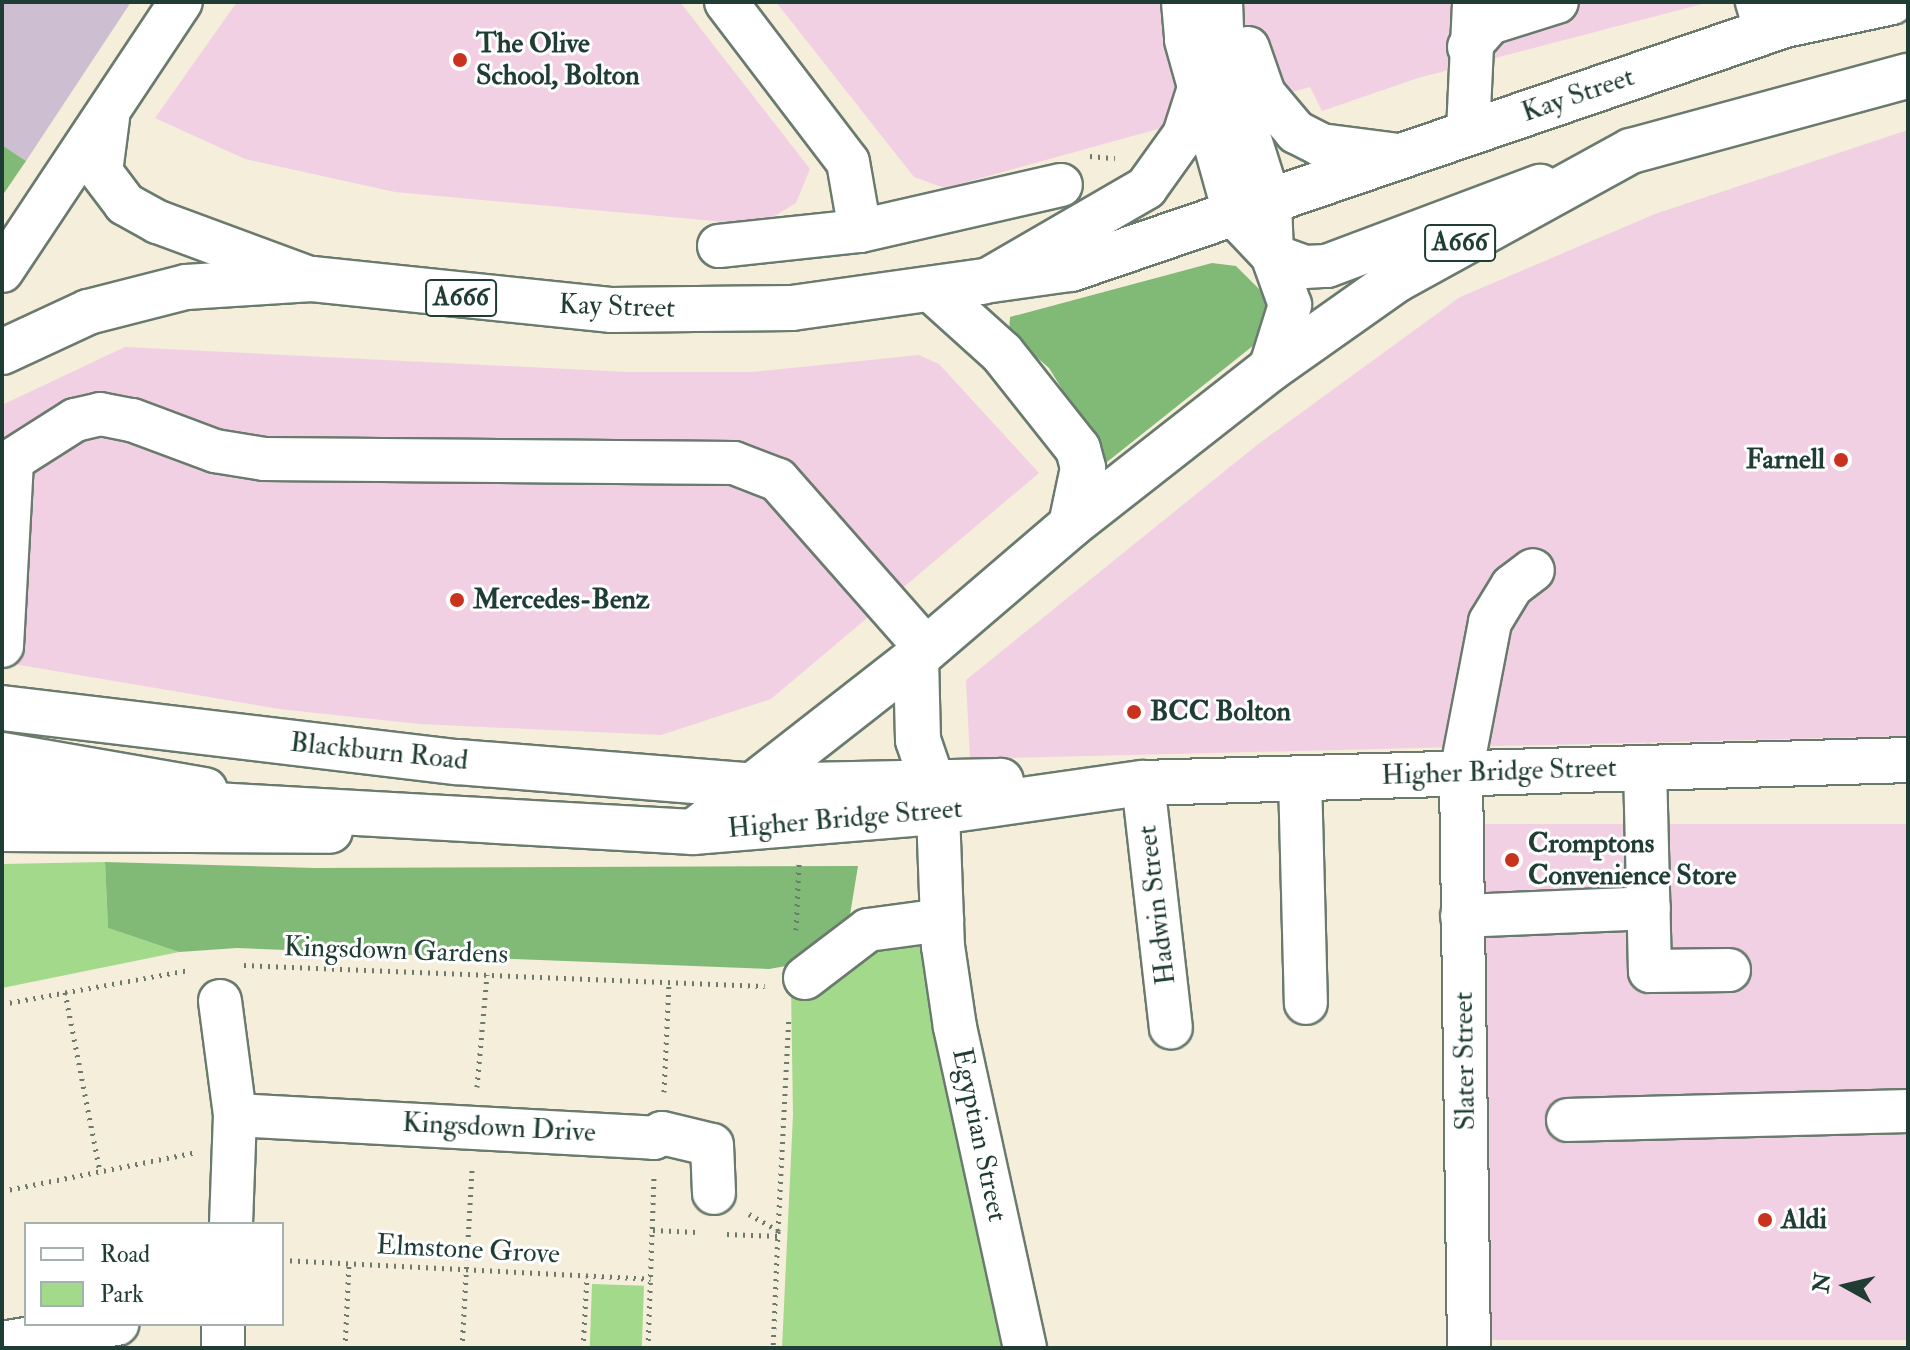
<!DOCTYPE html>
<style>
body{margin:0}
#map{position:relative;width:1910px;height:1350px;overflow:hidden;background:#f4eedb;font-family:"IM FELL Double Pica",serif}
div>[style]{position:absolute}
.built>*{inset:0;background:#f1d0e4;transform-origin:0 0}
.industrial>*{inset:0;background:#cebed1}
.green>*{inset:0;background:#a2d98a;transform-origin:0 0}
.forest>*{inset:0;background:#81b976}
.path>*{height:5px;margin-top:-2.5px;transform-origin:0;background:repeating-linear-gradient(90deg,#6a7b6e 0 2px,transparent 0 8px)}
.roads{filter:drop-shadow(2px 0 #6a7b6e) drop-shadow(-2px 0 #6a7b6e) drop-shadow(0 2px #6a7b6e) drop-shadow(0 -2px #6a7b6e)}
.minor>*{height:42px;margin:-21px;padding:0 21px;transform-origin:21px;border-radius:21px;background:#fff}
.major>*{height:44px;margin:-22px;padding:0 22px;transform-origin:22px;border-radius:22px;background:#fff}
.highway>*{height:44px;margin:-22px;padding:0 22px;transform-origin:22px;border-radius:22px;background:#fff}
.dots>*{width:22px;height:22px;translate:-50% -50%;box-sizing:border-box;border:4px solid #fff;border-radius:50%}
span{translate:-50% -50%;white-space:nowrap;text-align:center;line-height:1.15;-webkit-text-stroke:6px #fff;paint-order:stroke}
.shield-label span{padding:2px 6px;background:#fff;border:2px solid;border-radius:6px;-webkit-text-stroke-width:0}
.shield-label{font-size:26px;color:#1f3d34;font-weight:700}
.poi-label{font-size:28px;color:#1f3d34;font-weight:700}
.left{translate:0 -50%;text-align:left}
.right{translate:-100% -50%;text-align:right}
.street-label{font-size:28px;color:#1f3d34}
.frame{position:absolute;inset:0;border:4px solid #1f3d34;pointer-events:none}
.legend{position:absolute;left:24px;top:1222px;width:260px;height:104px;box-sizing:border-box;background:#fff;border:2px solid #a5b1ae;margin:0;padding:10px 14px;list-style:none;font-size:24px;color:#1f3d34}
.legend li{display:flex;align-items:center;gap:16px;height:40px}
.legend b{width:40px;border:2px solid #a5b1ae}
.north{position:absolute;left:1806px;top:1246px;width:80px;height:80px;-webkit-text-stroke:6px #fff;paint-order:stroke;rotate:278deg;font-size:22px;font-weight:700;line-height:32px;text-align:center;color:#1f3d34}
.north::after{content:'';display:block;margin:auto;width:28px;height:36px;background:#1f3d34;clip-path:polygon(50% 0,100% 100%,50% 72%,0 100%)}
</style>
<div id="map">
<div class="built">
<i style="clip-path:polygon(237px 2px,680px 2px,810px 169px,796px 203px,759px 225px,395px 192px,245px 159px,155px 118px)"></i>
<i style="clip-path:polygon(776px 2px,1710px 2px,1418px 78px,1322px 111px,1310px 87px,945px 188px,914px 177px)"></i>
<i style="clip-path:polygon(1908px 130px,1908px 736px,970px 759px,966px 680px,1257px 445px,1460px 297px,1655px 214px)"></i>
<i style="clip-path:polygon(125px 347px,628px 372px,751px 372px,919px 355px,939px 364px,1039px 473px,771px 699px,661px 735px,419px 724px,279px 709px,2px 662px,2px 405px)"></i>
<i style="left:1908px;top:824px;width:516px;height:425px;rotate:90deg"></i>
</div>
<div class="industrial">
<i style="clip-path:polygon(2px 2px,131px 2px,26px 161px,2px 145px)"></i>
</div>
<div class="green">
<i style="clip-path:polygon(105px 862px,108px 928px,179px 952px,2px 988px,2px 864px)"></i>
<i style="clip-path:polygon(895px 925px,943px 946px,1024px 1348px,782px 1348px,793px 1115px,791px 987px)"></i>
<i style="left:592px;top:1284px;width:52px;height:64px;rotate:2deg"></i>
</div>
<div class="forest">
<i style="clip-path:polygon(2px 145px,26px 161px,2px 196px)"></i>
<i style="clip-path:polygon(1212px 263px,1236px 266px,1266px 296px,1265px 329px,1254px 345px,1107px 462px,1049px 368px,1009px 333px,1010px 317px)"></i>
<i style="clip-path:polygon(105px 862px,314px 868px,858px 866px,850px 915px,839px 930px,786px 966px,769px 969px,237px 948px,179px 952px,108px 928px)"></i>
</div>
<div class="path">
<i style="left:1090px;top:156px;width:25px;rotate:5deg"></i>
<i style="left:796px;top:930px;width:66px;rotate:-87.4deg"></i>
<i style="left:244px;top:965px;width:521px;rotate:2.31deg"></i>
<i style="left:65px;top:992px;width:183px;rotate:79deg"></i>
<i style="left:2px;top:1004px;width:191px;rotate:-10.3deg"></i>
<i style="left:477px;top:1087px;width:113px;rotate:-84.9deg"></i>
<i style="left:664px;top:1092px;width:110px;rotate:-87.4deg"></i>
<i style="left:2px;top:1191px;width:195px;rotate:-11.3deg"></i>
<i style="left:749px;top:1214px;width:34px;rotate:30deg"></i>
<i style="left:778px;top:1231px;width:117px;rotate:92.4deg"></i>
<i style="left:653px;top:1230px;width:44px;rotate:2.6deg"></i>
<i style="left:778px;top:1231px;width:214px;rotate:-87.1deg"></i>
<i style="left:727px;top:1234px;width:51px;rotate:2.2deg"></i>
<i style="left:282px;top:1260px;width:369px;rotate:2.9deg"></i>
<i style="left:345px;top:1348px;width:84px;rotate:-87.3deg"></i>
<i style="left:462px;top:1348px;width:179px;rotate:-86.8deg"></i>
<i style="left:583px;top:1348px;width:72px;rotate:-86.8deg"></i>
<i style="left:648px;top:1348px;width:171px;rotate:-88deg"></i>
</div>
<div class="roads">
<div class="minor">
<i style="left:726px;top:2px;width:201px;rotate:52.7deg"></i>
<i style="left:848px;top:162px;width:70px;rotate:80.1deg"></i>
<i style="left:1183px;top:2px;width:38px;rotate:85deg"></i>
<i style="left:1186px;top:40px;width:183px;rotate:74.4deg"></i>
<i style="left:1235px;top:216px;width:54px;rotate:46.5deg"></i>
<i style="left:1272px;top:255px;width:35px;rotate:20deg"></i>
<i style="left:1305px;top:267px;width:22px;rotate:-3deg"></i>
<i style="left:1327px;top:266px;width:228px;rotate:-20.6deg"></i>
<i style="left:1221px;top:2px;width:52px;rotate:87.8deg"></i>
<i style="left:1223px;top:54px;width:155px;rotate:72.4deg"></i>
<i style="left:1270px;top:202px;width:53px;rotate:87.8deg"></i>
<i style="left:1272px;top:255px;width:53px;rotate:70.2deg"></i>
<i style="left:1290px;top:305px;width:67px;rotate:107.4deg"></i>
<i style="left:1757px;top:2px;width:31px;rotate:73deg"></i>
<i style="left:1469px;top:47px;width:32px;rotate:-49deg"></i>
<i style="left:1490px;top:23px;width:70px;rotate:-17.4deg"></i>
<i style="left:1248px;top:48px;width:49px;rotate:70.8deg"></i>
<i style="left:1264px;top:94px;width:50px;rotate:49.9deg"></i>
<i style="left:1296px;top:132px;width:28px;rotate:27deg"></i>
<i style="left:1321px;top:145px;width:78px;rotate:7.4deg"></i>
<i style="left:108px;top:118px;width:54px;rotate:97.4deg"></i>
<i style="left:101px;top:172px;width:40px;rotate:53deg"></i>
<i style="left:125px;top:204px;width:38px;rotate:29deg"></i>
<i style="left:158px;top:222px;width:164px;rotate:20.3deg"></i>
<i style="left:1468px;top:131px;width:129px;rotate:-87.3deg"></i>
<i style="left:719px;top:246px;width:142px;rotate:-6.1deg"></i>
<i style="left:860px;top:231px;width:206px;rotate:-12.9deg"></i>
<i style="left:2px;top:271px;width:323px;rotate:-56.4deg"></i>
<i style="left:982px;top:283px;width:190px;rotate:-30.1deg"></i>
<i style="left:1146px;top:188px;width:65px;rotate:-54.4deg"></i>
<i style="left:1184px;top:135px;width:49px;rotate:-72.3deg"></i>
<i style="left:2px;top:646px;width:186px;rotate:-86.9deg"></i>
<i style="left:12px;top:460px;width:75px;rotate:-32.4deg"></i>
<i style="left:75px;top:420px;width:26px;rotate:-13deg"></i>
<i style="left:100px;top:414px;width:33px;rotate:11deg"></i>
<i style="left:132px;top:420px;width:89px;rotate:20.5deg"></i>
<i style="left:215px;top:451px;width:50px;rotate:9.3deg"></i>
<i style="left:264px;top:459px;width:470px;rotate:0.5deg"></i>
<i style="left:734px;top:463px;width:47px;rotate:21.1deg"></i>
<i style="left:778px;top:480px;width:225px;rotate:48.6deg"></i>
<i style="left:1645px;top:767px;width:204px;rotate:88.6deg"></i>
<i style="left:1650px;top:971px;width:79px;rotate:-0.7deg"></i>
<i style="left:1300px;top:778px;width:225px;rotate:88.5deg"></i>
<i style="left:1143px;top:783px;width:246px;rotate:83.5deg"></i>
<i style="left:938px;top:812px;width:134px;rotate:87.9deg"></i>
<i style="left:943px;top:946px;width:82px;rotate:81.6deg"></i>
<i style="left:955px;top:1027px;width:329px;rotate:77.7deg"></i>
<i style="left:1462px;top:916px;width:187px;rotate:-2.4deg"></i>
<i style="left:805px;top:978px;width:79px;rotate:-37.3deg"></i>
<i style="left:868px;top:930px;width:75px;rotate:-7.7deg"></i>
<i style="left:220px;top:1001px;width:115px;rotate:82.5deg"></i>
<i style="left:235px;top:1115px;width:109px;rotate:92.1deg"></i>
<i style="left:235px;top:1115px;width:420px;rotate:3.1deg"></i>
<i style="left:654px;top:1138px;width:9px;rotate:-32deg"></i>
<i style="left:662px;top:1133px;width:51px;rotate:13.5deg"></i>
<i style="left:712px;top:1145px;width:48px;rotate:87.6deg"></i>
<i style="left:1568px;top:1120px;width:340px;rotate:-1.5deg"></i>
<i style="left:223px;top:1324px;width:24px;rotate:90deg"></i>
<i style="left:2px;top:1343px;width:117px;rotate:-9.4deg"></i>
<i style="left:1469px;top:1348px;width:575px;rotate:-90.8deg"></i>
<i style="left:1461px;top:773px;width:154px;rotate:-79.1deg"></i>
<i style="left:1490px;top:622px;width:42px;rotate:-58.6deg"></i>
<i style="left:1512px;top:586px;width:26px;rotate:-37deg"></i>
</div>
<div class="major">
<i style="left:916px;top:658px;width:82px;rotate:88.6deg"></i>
<i style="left:918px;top:740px;width:43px;rotate:71.1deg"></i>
<i style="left:2px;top:708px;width:459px;rotate:6.8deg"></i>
<i style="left:458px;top:762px;width:299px;rotate:4.6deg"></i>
<i style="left:756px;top:786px;width:245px;rotate:-1.2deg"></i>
<i style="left:2px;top:755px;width:206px;rotate:9.8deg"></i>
<i style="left:2px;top:829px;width:328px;rotate:0.3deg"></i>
<i style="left:693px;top:832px;width:246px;rotate:-4.7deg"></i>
<i style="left:938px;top:812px;width:207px;rotate:-8.1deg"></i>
<i style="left:1143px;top:783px;width:765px;rotate:-1.72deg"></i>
</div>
<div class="highway">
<i style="left:932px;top:290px;width:94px;rotate:42deg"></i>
<i style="left:1002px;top:353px;width:122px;rotate:51.6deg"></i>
<i style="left:1078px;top:449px;width:20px;rotate:75deg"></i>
<i style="left:1083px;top:468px;width:58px;rotate:101.9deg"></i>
<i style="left:2px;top:352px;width:95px;rotate:-24.9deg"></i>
<i style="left:88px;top:312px;width:101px;rotate:-14.3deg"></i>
<i style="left:186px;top:287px;width:126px;rotate:-3.6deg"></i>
<i style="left:312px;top:279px;width:302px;rotate:5.9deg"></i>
<i style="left:612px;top:310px;width:180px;rotate:-0.6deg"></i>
<i style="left:792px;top:308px;width:282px;rotate:-8deg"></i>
<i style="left:1071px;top:269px;width:755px;rotate:-18.87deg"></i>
<i style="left:1785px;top:25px;width:109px;rotate:-12.1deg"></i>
<i style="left:2px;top:793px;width:692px;rotate:3.23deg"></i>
<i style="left:693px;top:832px;width:283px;rotate:-38deg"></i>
<i style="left:916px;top:658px;width:204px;rotate:-40.6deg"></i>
<i style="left:1071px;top:525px;width:253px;rotate:-38.1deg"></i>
<i style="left:1270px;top:369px;width:154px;rotate:-35.2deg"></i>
<i style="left:1396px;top:280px;width:268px;rotate:-28.8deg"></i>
<i style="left:1631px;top:151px;width:287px;rotate:-15.2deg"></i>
</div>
</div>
<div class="dots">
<i style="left:460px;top:60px;background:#c8321e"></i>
<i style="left:1841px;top:460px;background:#c8321e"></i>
<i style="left:457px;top:600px;background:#c8321e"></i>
<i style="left:1134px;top:712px;background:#c8321e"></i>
<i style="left:1512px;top:860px;background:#c8321e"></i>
<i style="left:1765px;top:1220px;background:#c8321e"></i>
</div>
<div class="shield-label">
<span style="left:1460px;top:243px">A666</span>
<span style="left:461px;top:298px">A666</span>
</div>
<div class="poi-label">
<span class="left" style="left:476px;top:60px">The Olive<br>School, Bolton</span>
<span class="right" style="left:1825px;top:460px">Farnell</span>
<span class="left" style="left:473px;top:600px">Mercedes-Benz</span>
<span class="left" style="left:1150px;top:712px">BCC Bolton</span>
<span class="left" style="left:1528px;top:860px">Cromptons<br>Convenience Store</span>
<span class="left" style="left:1781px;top:1220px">Aldi</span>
</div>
<div class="street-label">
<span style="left:1578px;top:95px;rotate:-19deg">Kay Street</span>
<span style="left:617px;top:307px;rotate:2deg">Kay Street</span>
<span style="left:379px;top:752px;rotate:6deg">Blackburn Road</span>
<span style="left:1499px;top:772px;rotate:-2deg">Higher Bridge Street</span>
<span style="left:845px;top:819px;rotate:-5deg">Higher Bridge Street</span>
<span style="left:1157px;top:905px;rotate:-97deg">Hadwin Street</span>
<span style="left:396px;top:951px;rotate:2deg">Kingsdown Gardens</span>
<span style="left:1465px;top:1061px;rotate:-91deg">Slater Street</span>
<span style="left:499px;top:1128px;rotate:3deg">Kingsdown Drive</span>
<span style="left:979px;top:1135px;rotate:78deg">Egyptian Street</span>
<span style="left:468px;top:1250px;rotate:3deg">Elmstone Grove</span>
</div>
<div class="frame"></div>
<ul class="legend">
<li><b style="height:10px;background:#fff"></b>Road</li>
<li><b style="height:22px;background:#a2d98a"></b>Park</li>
</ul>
<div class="north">N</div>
</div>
